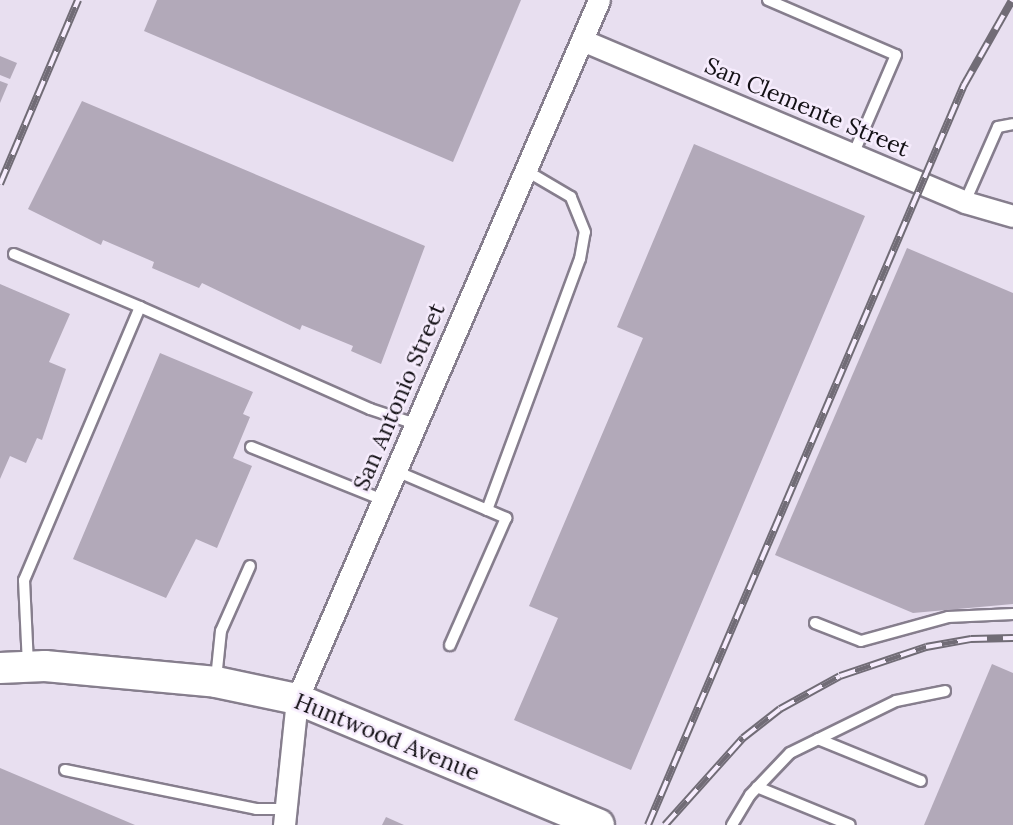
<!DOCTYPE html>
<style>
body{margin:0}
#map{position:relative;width:1013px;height:825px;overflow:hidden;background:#e8dff0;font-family:Lora,serif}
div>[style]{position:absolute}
.building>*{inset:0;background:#b2a9b9}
.roads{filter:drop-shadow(2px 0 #867e8d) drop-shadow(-2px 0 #867e8d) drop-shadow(0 2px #867e8d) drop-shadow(0 -2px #867e8d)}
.lane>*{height:10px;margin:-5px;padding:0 5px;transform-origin:5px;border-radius:5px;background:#fff}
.street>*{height:21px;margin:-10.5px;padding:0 10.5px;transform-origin:10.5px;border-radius:10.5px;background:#fff}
.secondary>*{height:30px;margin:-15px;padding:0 15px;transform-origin:15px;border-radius:15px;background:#fff}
.rail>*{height:8px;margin-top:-4px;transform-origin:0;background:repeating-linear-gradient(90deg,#f6ecfd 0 16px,#716c76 0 32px);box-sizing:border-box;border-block:2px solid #716c76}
span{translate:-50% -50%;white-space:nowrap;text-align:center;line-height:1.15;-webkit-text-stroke:5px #f6ecfd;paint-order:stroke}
.street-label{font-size:23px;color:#131015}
</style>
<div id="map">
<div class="building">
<i style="clip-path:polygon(157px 0,521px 0,453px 162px,144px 31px)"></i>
<i style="clip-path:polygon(0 56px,17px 63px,10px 79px,0 75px)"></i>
<i style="clip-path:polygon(0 81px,8px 84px,0 103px)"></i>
<i style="clip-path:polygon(82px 101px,425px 246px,381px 364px,351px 351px,353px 346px,302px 325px,300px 330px,202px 283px,199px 288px,152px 268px,154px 262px,103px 240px,101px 245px,28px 209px)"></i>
<i style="clip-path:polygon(694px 144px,865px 216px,631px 770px,514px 720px,558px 618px,529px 606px,643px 338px,617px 327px)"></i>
<i style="clip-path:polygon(907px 248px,1013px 293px,1013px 604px,913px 613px,775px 555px)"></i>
<i style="clip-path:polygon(0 284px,70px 314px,49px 362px,66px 369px,42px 440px,37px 438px,26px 463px,10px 456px,0 479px)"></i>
<i style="clip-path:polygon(160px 353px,253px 392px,243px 414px,250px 417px,233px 458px,252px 466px,217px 548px,196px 539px,166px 598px,73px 559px)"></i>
<i style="clip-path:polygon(992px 664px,1013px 673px,1013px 825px,924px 825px)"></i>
<i style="clip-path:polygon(0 768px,135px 825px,0 825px)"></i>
<i style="clip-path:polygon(386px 817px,404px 825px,382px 825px)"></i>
</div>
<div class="roads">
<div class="lane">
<i style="left:768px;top:0;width:139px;rotate:23.3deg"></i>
<i style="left:896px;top:55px;width:109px;rotate:113.3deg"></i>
<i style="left:965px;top:202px;width:82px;rotate:-66.3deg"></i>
<i style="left:998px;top:127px;width:15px;rotate:-11deg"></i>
<i style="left:14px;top:254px;width:137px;rotate:22.8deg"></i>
<i style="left:140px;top:307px;width:297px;rotate:113deg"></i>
<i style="left:24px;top:580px;width:84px;rotate:87.3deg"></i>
<i style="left:140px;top:307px;width:252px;rotate:23.9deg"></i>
<i style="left:370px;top:409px;width:48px;rotate:18.1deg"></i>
<i style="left:251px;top:447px;width:142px;rotate:21.9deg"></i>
<i style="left:396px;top:471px;width:120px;rotate:23.1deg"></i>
<i style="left:506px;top:518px;width:139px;rotate:113.8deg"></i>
<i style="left:487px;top:510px;width:268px;rotate:-69.7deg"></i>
<i style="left:580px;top:259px;width:27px;rotate:-80deg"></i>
<i style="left:585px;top:232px;width:38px;rotate:-112deg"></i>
<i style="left:571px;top:197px;width:53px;rotate:-149.6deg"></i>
<i style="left:815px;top:623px;width:49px;rotate:21.4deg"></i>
<i style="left:861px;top:641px;width:90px;rotate:-15.4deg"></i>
<i style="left:948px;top:617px;width:65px;rotate:-2.6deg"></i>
<i style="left:216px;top:679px;width:48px;rotate:-84.1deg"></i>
<i style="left:221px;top:631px;width:71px;rotate:-66deg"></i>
<i style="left:818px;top:739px;width:111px;rotate:22.2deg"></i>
<i style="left:65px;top:770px;width:195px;rotate:11.5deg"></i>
<i style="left:256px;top:809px;width:30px"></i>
<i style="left:757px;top:787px;width:100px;rotate:22.2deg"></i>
<i style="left:732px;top:825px;width:35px;rotate:-59deg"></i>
<i style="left:750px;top:795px;width:58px;rotate:-46.4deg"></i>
<i style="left:790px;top:753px;width:118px;rotate:-26.1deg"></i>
<i style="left:896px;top:701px;width:50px;rotate:-11.5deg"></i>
</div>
<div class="street">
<i style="left:582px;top:40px;width:416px;rotate:22.9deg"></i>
<i style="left:965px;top:202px;width:50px;rotate:16.3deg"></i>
<i style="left:284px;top:825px;width:127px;rotate:-84.1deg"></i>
<i style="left:297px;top:699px;width:761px;rotate:-66.63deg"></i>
</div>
<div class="secondary">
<i style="left:0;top:668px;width:45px;rotate:-2.5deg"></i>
<i style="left:45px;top:666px;width:172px;rotate:5.3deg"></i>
<i style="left:216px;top:682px;width:83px;rotate:11.9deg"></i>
<i style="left:297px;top:699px;width:327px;rotate:22.6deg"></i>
</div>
</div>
<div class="rail">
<i style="left:0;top:184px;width:200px;rotate:-67deg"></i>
<i style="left:648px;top:825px;width:805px;rotate:-66.88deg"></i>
<i style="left:964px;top:85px;width:98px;rotate:-60.5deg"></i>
<i style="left:665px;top:825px;width:117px;rotate:-48.1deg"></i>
<i style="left:743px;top:738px;width:47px;rotate:-38.1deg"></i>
<i style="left:780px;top:709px;width:68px;rotate:-28.8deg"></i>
<i style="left:840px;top:676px;width:91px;rotate:-18.6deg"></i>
<i style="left:926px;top:647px;width:46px;rotate:-10.1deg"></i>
<i style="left:971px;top:639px;width:42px;rotate:-1.4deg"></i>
</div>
<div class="street-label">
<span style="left:807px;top:107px;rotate:23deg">San Clemente Street</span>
<span style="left:399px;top:397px;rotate:-67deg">San Antonio Street</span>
<span style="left:387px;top:737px;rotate:22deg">Huntwood Avenue</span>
</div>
</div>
